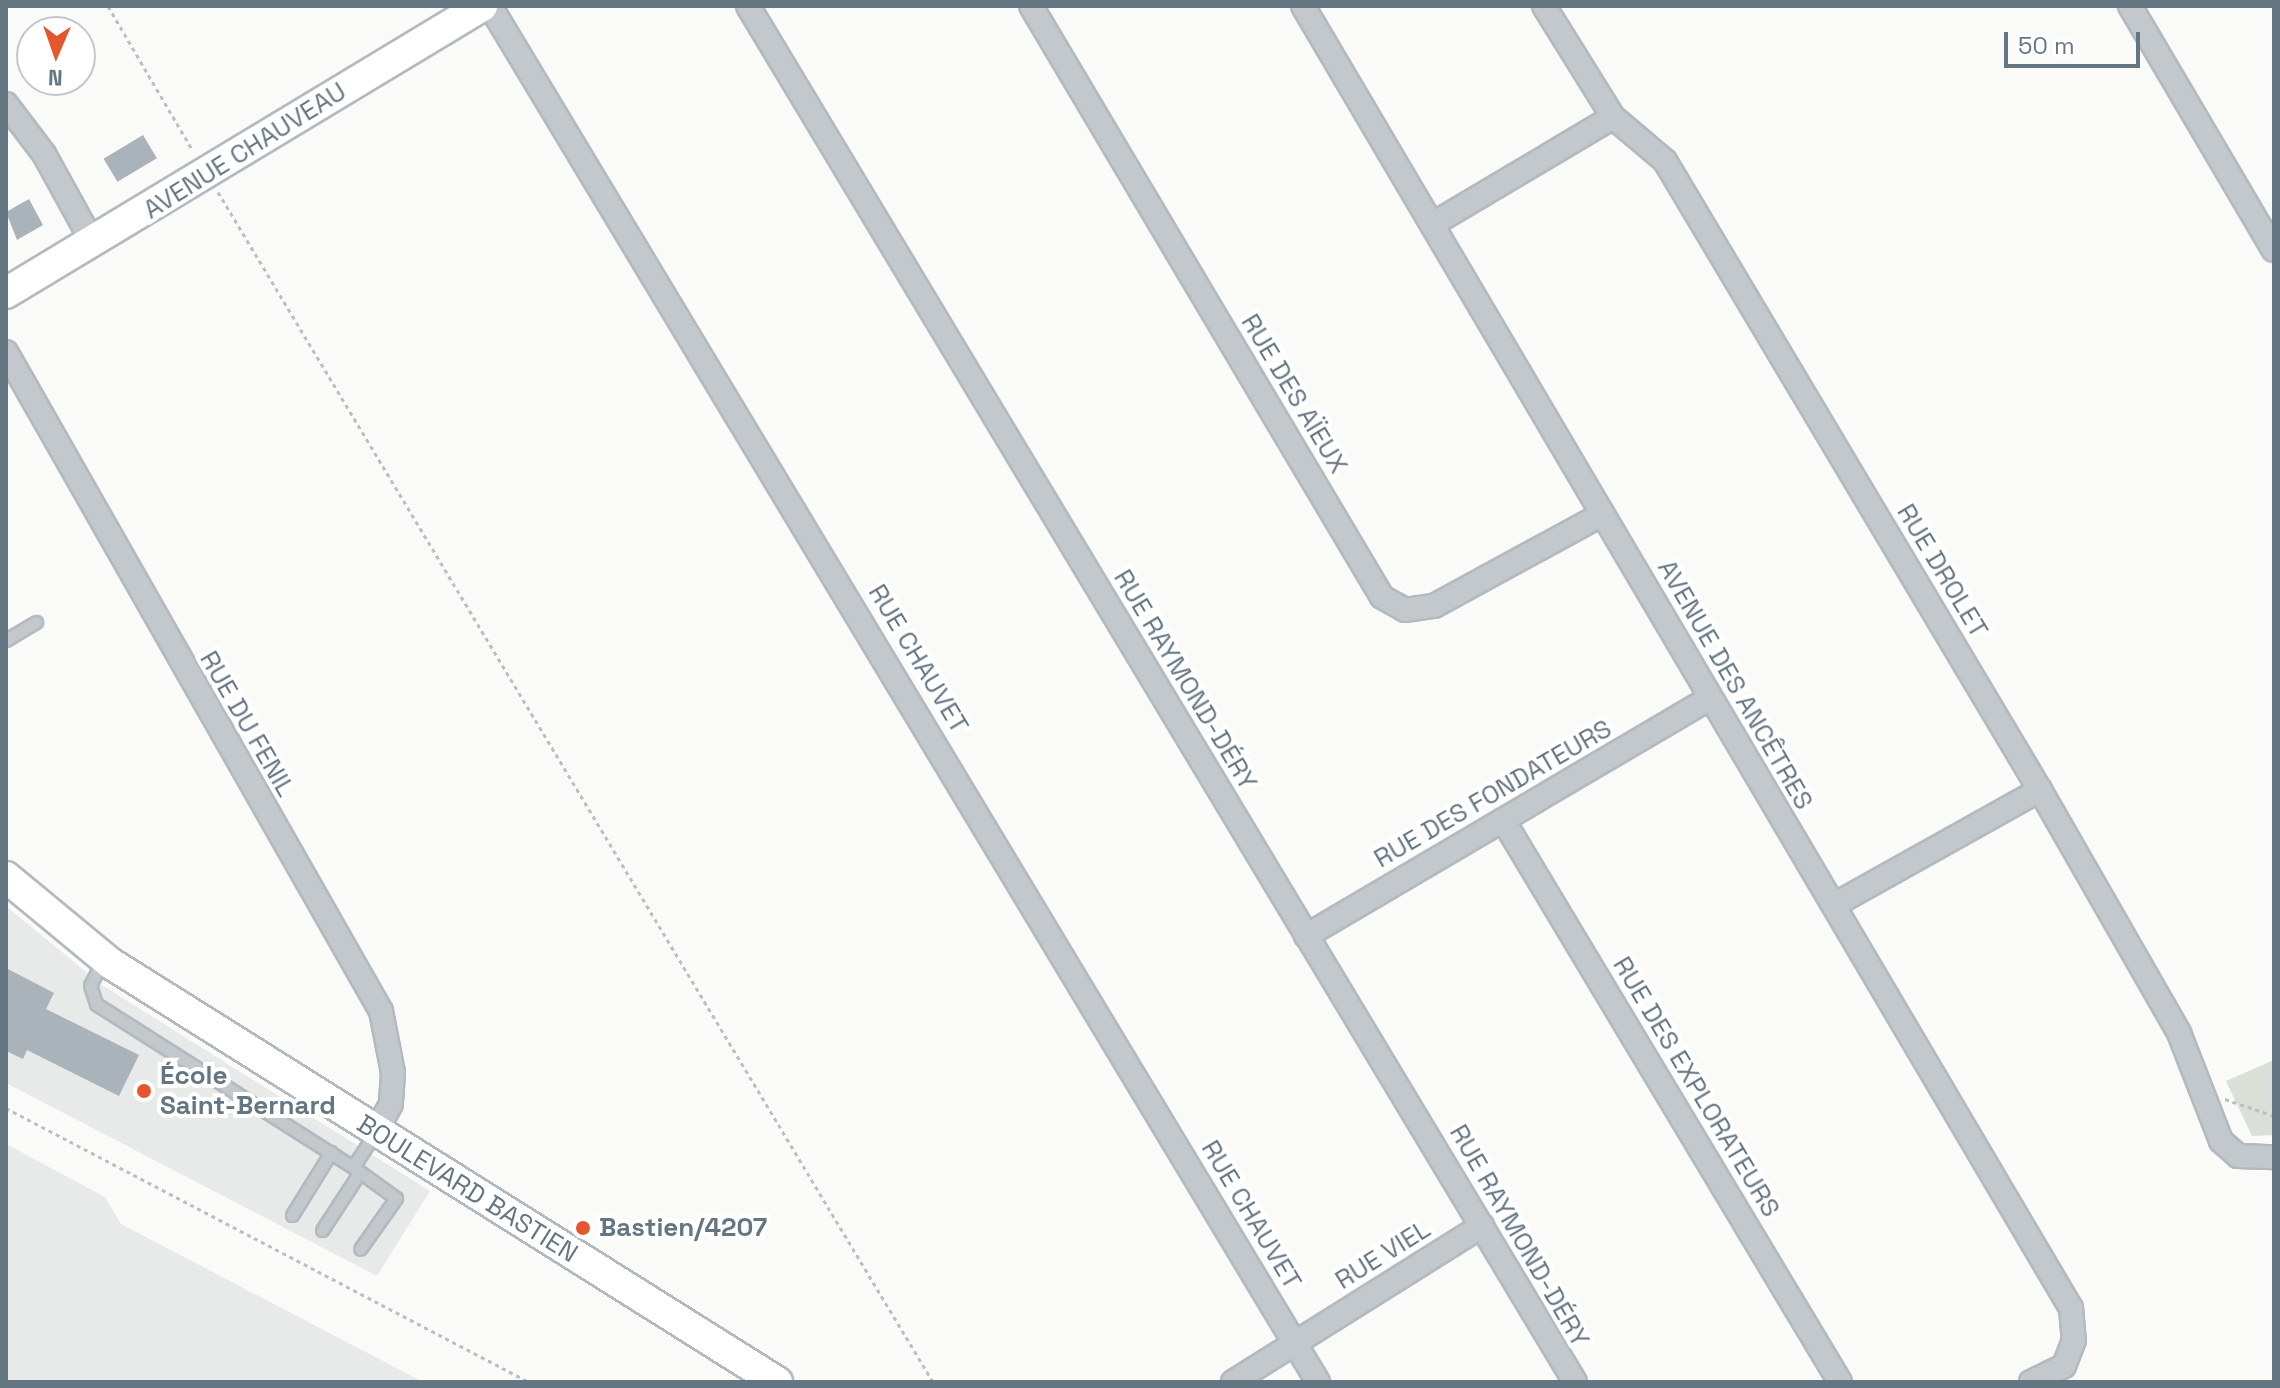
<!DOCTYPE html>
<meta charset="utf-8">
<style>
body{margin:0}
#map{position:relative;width:2280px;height:1388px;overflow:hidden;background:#fafaf8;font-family:"Space Grotesk",sans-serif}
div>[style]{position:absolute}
.built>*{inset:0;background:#e8e9e9}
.green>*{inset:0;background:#dadfd7}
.building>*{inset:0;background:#aab3b9;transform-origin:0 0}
.path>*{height:3px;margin-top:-1.5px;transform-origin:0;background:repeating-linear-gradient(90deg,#bbbfc2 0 4px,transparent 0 8px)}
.roads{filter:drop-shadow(2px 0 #b3babf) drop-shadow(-2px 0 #b3babf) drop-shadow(0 2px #b3babf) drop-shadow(0 -2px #b3babf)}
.service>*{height:11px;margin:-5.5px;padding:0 5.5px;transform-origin:5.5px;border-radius:5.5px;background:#c3c8cc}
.minor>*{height:22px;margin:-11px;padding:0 11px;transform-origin:11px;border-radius:11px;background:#c3c8cc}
.secondary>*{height:30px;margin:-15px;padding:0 15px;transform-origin:15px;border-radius:15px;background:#fff}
.dots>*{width:22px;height:22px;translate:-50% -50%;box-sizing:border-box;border:4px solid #fff;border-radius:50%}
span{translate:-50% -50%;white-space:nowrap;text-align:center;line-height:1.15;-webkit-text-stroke:8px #fff;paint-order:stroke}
.street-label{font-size:26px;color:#657683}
.poi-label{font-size:26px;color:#657683;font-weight:700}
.left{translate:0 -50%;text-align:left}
.frame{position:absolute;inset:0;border:8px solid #657683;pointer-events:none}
.north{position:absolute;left:16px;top:16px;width:80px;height:80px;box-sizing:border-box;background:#fff;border:2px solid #c1c8cd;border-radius:50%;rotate:182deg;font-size:22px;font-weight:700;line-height:32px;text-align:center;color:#657683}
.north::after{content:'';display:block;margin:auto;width:28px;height:36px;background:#e4572e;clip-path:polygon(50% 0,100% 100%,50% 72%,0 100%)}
.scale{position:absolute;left:2004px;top:32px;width:136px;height:36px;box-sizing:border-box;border:4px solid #657683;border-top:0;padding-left:10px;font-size:24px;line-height:28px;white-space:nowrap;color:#657683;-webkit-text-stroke:6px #fff;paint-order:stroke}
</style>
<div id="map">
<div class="built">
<i style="clip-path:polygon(6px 906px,102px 985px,430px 1191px,377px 1276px,6px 1083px)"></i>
<i style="clip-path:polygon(6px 1144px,105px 1197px,121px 1224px,423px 1382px,6px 1382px)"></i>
</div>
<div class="green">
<i style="clip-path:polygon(2274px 1060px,2274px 1135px,2252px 1136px,2226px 1081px)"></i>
</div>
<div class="building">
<i style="left:143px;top:135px;width:27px;height:46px;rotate:59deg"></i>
<i style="clip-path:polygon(29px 199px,43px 225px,17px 240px,6px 212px)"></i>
<i style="clip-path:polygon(6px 968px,54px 993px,46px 1009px,139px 1055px,119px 1096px,27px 1050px,23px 1059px,6px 1051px)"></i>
</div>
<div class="path">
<i style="left:108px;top:6px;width:168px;rotate:59.6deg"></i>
<i style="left:218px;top:192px;width:1388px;rotate:59deg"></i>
<i style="left:2225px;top:1099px;width:52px;rotate:19.1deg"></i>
<i style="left:6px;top:1108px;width:590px;rotate:27.65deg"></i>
</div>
<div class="roads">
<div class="service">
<i style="left:6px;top:640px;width:35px;rotate:-31deg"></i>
<i style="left:104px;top:958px;width:30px;rotate:117deg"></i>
<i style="left:90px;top:985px;width:20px;rotate:72deg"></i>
<i style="left:96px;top:1004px;width:304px;rotate:32.4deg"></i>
<i style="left:353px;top:1167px;width:40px;rotate:-57.1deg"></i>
<i style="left:353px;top:1167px;width:53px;rotate:35.8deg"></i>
<i style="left:396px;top:1198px;width:62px;rotate:125.2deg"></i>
<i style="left:292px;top:1215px;width:74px;rotate:-58.2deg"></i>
<i style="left:322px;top:1230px;width:69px;rotate:-56.8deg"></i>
</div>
<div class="minor">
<i style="left:490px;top:6px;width:1606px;rotate:58.96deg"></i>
<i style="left:748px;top:6px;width:1605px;rotate:58.99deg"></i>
<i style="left:1031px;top:6px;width:687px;rotate:59.29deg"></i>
<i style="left:1382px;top:597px;width:26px;rotate:29deg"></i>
<i style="left:1405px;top:610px;width:29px;rotate:-8deg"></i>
<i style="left:1434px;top:606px;width:192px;rotate:-28.6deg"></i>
<i style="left:1303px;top:6px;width:1512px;rotate:59.47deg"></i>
<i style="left:2071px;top:1308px;width:32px;rotate:85deg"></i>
<i style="left:2074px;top:1340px;width:28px;rotate:111deg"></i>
<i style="left:2064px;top:1366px;width:37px;rotate:154deg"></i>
<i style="left:1544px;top:6px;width:131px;rotate:58.1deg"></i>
<i style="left:1613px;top:117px;width:68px;rotate:40.2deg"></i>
<i style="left:1665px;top:161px;width:732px;rotate:59.2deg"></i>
<i style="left:2040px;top:790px;width:280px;rotate:60.2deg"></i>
<i style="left:2179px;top:1033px;width:116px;rotate:68.7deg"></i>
<i style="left:2221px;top:1141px;width:23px;rotate:41deg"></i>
<i style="left:2238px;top:1156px;width:36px;rotate:2deg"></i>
<i style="left:2130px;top:6px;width:283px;rotate:59.5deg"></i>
<i style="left:6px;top:104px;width:63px;rotate:52.8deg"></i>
<i style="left:44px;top:154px;width:102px;rotate:61.2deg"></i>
<i style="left:1433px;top:224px;width:209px;rotate:-30.7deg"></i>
<i style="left:6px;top:352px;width:758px;rotate:60.36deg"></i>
<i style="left:381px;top:1011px;width:63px;rotate:79deg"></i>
<i style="left:393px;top:1073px;width:31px;rotate:94deg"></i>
<i style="left:391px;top:1104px;width:33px;rotate:119deg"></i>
<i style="left:1503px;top:820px;width:655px;rotate:59.05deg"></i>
<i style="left:1834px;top:905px;width:236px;rotate:-29.2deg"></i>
<i style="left:1306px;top:936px;width:468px;rotate:-30.5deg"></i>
<i style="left:1233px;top:1382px;width:294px;rotate:-32.1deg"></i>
</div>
<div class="secondary">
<i style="left:6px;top:293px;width:556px;rotate:-31.09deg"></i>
<i style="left:6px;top:877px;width:135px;rotate:39.6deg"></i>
<i style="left:110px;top:963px;width:788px;rotate:32.14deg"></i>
</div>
</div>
<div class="dots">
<i style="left:144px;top:1091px;background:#e4572e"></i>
<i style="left:583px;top:1228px;background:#e4572e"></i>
</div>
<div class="street-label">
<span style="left:245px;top:151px;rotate:-32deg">AVENUE CHAUVEAU</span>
<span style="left:1294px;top:394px;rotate:59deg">RUE DES AÏEUX</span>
<span style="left:1942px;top:571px;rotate:59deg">RUE DROLET</span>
<span style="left:918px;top:659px;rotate:59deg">RUE CHAUVET</span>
<span style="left:1185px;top:680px;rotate:59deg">RUE RAYMOND-DÉRY</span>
<span style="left:1735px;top:685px;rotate:60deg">AVENUE DES ANCÊTRES</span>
<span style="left:247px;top:724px;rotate:60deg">RUE DU FENIL</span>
<span style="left:1493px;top:794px;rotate:-30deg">RUE DES FONDATEURS</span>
<span style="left:1696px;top:1087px;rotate:59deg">RUE DES EXPLORATEURS</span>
<span style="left:467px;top:1189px;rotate:32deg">BOULEVARD BASTIEN</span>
<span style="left:1251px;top:1215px;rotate:59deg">RUE CHAUVET</span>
<span style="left:1519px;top:1236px;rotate:60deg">RUE RAYMOND-DÉRY</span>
<span style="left:1383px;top:1255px;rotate:-32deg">RUE VIEL</span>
</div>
<div class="poi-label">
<span class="left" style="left:160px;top:1091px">École<br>Saint-Bernard</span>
<span class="left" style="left:599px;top:1228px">Bastien/4207</span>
</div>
<div class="frame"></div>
<div class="north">N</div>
<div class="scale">50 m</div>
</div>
